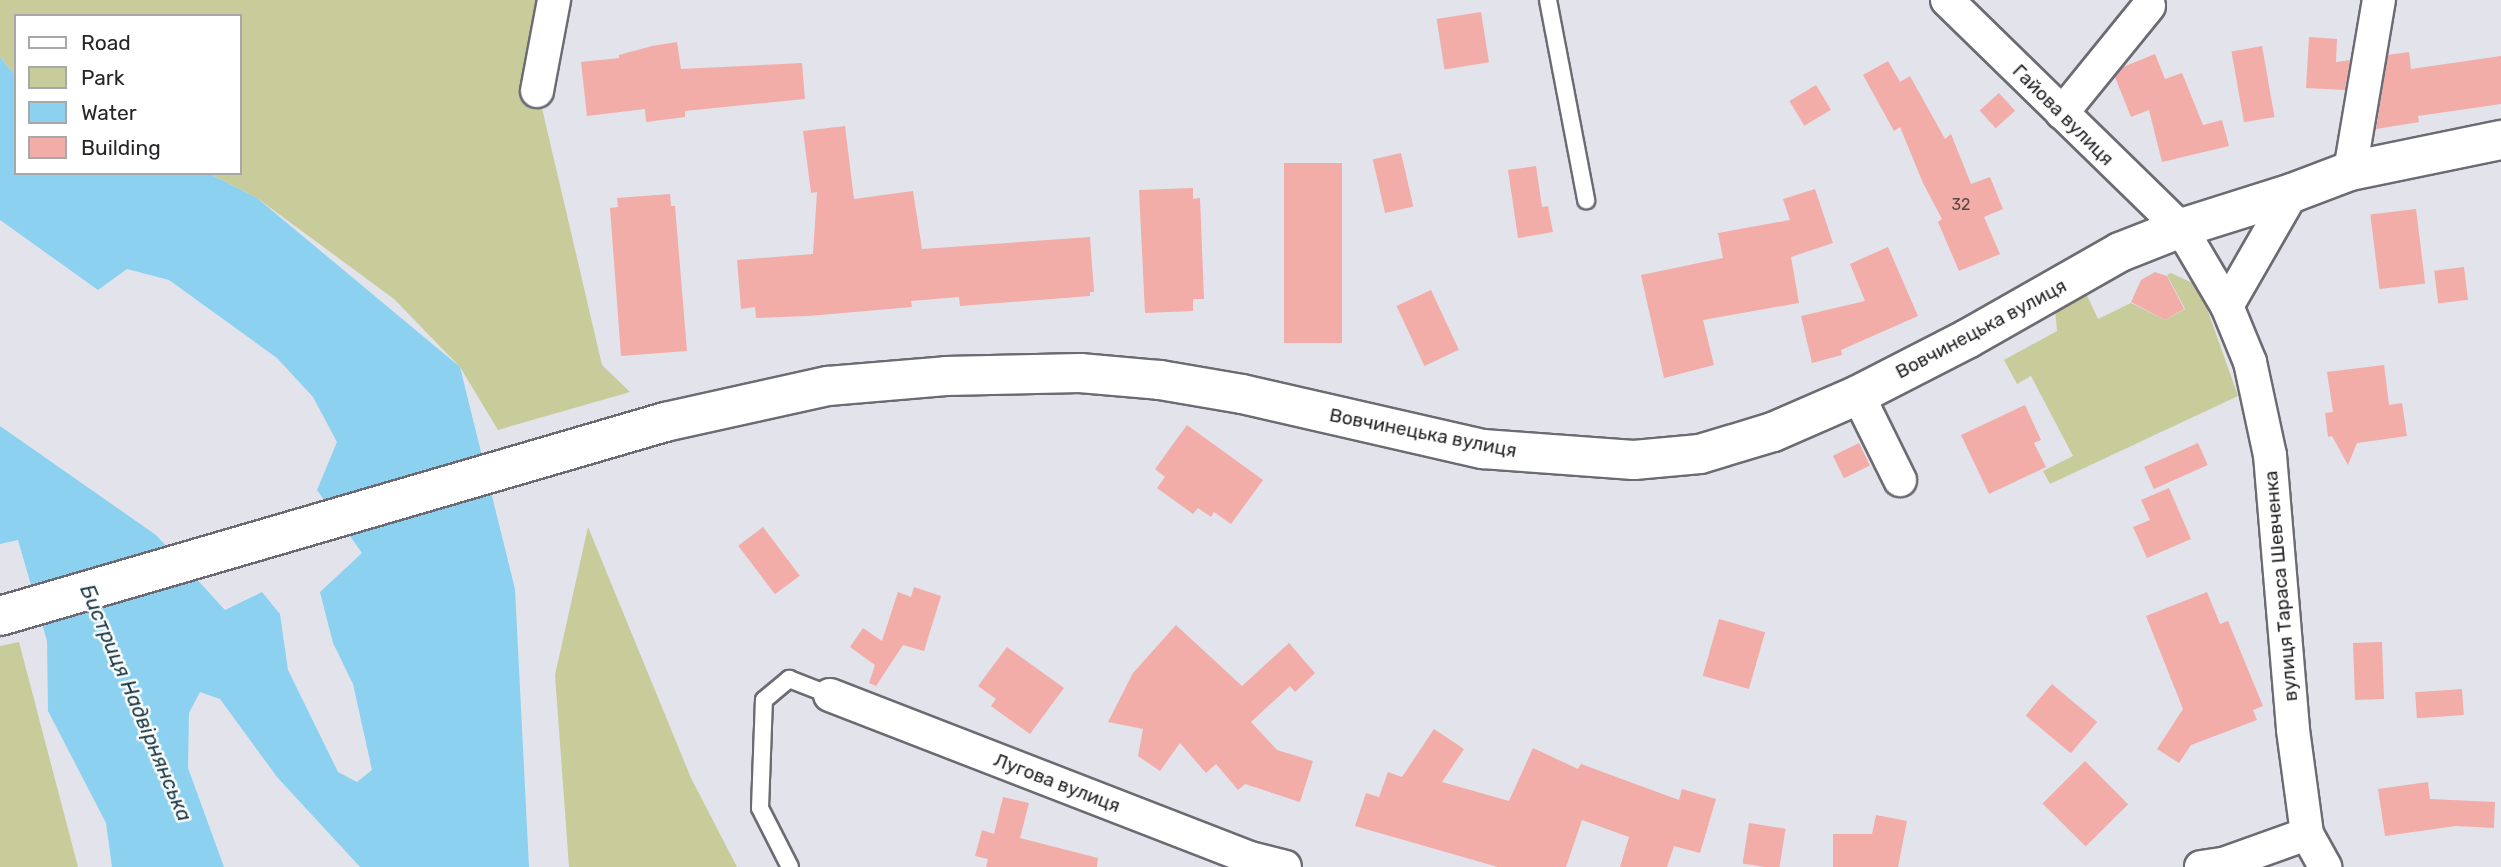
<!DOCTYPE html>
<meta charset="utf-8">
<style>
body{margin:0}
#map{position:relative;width:2501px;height:867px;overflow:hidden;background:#e3e3eb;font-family:Rubik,sans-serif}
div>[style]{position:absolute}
.green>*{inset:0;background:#c8cc9b}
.water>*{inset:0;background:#8cd2f0}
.building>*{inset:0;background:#f2ada8;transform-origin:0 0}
.roads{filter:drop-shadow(2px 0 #6c6b73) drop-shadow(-2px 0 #6c6b73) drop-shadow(0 2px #6c6b73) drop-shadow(0 -2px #6c6b73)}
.service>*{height:16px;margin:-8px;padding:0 8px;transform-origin:8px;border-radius:8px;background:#fff}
.minor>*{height:32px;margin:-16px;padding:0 16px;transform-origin:16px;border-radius:16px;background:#fff}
.tertiary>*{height:38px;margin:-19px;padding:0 19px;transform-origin:19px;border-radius:19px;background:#fff}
span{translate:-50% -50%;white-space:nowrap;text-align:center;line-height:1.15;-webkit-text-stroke:5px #fff;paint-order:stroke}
.number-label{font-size:16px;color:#594849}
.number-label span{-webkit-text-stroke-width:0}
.street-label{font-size:19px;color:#262629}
.water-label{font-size:21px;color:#173845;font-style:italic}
.legend{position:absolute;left:14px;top:14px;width:228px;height:161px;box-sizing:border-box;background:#fff;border:2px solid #a8a8a9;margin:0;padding:9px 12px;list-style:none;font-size:21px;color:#262629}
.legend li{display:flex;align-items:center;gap:14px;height:35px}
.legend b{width:35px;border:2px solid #a8a8a9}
</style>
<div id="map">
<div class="green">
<i style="clip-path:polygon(0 0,554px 0,538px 91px,602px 365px,630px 392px,498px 430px,460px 367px,394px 299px,257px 198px,208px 173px,240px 173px,240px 16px,16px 16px,16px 76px,0 57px)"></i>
<i style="clip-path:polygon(2171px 273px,2199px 286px,2238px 396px,2050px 484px,2043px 471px,2073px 456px,2031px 376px,2017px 384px,2004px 360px,2057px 331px,2055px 309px,2086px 293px,2098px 319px,2131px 303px,2165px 320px,2185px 309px,2167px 275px)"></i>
<i style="clip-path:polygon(588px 527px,691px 778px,737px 867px,569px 867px,555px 675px)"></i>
<i style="clip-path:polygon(19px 642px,78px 867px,0 867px,0 646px)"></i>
</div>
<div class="water">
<i style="clip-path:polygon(0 57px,16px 76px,16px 173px,208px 173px,257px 198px,460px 367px,515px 589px,529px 867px,360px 867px,277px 777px,220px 699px,200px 692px,189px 713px,188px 768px,224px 867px,112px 867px,106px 823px,48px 711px,47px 641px,18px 540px,0 544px,0 426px,156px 535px,225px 610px,262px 592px,280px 614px,288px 670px,338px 772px,357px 782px,372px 770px,353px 684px,333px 643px,320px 592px,362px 553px,317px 490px,337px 442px,313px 397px,277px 358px,169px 280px,127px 269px,98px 290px,0 220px)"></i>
</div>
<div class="building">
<i style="left:1481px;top:12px;width:51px;height:45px;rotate:81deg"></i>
<i style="clip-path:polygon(2309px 37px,2337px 39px,2336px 62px,2350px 60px,2345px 90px,2306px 88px)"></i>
<i style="clip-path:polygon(677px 42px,681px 69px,802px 63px,805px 99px,685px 111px,685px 117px,646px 122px,645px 109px,587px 116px,581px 62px,619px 58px,619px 55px,652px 46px)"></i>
<i style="left:2262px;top:46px;width:72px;height:31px;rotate:80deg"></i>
<i style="clip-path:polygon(2409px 52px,2411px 69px,2501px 56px,2501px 104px,2418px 116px,2419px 122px,2376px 129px,2388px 55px)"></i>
<i style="clip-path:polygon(2155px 54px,2165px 79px,2182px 73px,2203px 125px,2222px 120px,2229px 146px,2162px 162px,2149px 110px,2131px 117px,2115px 77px,2123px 67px)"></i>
<i style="clip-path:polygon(1888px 61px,1900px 82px,1910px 76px,1945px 139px,1951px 134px,1971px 184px,1990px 177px,2003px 209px,1984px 217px,2000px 254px,1959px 271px,1938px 222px,1942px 219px,1923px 183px,1900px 127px,1894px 131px,1863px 75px)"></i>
<i style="left:1816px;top:85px;width:29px;height:31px;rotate:59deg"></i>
<i style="left:1999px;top:93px;width:24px;height:26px;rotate:48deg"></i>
<i style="clip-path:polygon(845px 126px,854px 199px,913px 191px,922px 249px,1090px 237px,1094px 292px,1090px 292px,1090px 296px,960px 306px,959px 297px,911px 301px,912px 307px,809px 316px,756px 318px,755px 307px,741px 309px,737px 260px,813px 254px,817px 192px,811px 193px,803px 131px)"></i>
<i style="left:1401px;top:153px;width:55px;height:29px;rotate:77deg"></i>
<i style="left:1284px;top:163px;width:58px;height:180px"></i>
<i style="clip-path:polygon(1536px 166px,1542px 207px,1548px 206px,1553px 232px,1518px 238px,1508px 170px)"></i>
<i style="clip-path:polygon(1193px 188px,1193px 199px,1200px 198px,1204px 299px,1193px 299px,1193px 311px,1145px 313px,1139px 190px)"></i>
<i style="clip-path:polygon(1815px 189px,1833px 243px,1791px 257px,1799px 303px,1703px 320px,1714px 365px,1664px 378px,1641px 275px,1723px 258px,1718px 233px,1790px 220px,1783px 199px)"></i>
<i style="clip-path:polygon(670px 194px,671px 206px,675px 206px,687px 351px,621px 356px,610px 208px,618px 207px,617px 198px)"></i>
<i style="left:2416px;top:209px;width:75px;height:46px;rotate:83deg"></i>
<i style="clip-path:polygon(1888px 247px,1918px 316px,1841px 350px,1842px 355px,1812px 363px,1801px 316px,1865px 301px,1850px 264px)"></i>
<i style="left:2464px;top:267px;width:33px;height:30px;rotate:83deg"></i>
<i style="clip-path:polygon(2155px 272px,2167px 276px,2184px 309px,2165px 320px,2131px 302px,2141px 280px)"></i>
<i style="left:1431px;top:290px;width:66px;height:38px;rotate:65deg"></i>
<i style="clip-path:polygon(2384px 365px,2389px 405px,2402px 403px,2407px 436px,2357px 443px,2348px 465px,2332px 436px,2328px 437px,2325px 413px,2333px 412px,2327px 372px)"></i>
<i style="clip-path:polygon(2025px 405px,2041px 440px,2034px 443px,2046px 467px,1989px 494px,1961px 435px)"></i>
<i style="clip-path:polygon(1187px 425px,1263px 480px,1231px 524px,1214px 512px,1211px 517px,1198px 508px,1193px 514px,1157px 488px,1165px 477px,1155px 469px)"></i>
<i style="left:1859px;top:443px;width:25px;height:29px;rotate:64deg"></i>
<i style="left:2198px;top:443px;width:24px;height:59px;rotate:66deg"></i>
<i style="clip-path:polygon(2169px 488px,2191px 539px,2147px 558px,2133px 527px,2150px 520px,2141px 500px)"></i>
<i style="left:763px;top:527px;width:61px;height:31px;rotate:53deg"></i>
<i style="clip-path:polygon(914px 587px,941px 596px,924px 651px,903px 645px,876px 686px,869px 683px,875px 665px,850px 647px,863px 628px,882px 641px,898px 592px,911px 597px)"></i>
<i style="clip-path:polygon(2207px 592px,2220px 624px,2228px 621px,2263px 706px,2253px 710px,2257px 720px,2191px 745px,2179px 763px,2157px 749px,2183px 709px,2146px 616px)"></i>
<i style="left:1719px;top:619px;width:48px;height:59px;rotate:16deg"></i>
<i style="clip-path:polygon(1176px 625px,1242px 686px,1289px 643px,1315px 673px,1295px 692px,1290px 686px,1251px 722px,1277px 750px,1313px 761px,1300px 802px,1245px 784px,1238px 790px,1216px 764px,1206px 773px,1180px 743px,1160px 771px,1138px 756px,1143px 729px,1108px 722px,1133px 673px)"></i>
<i style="left:2382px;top:642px;width:57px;height:29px;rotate:88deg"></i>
<i style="clip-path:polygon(1007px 647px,1064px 688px,1030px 734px,991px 706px,996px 699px,978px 686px)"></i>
<i style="left:2052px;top:684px;width:59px;height:41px;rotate:40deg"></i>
<i style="left:2462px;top:689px;width:26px;height:47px;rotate:86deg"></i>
<i style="clip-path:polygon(1434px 729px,1464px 749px,1442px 782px,1509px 801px,1533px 748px,1578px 769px,1581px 764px,1679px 800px,1682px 789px,1716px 799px,1700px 853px,1674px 846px,1667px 867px,1620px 867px,1629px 837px,1582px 820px,1566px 867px,1498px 867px,1355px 826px,1366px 793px,1379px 797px,1388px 772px,1402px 777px)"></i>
<i style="left:2085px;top:761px;width:61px;height:60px;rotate:45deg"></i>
<i style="clip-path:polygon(2428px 782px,2430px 799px,2495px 802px,2494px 828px,2456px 826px,2385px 836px,2378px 789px)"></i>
<i style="clip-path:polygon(1003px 797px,1029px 803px,1020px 838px,1098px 858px,1097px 867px,986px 867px,988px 859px,975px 856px,982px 830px,994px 834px)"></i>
<i style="clip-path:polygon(1876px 815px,1907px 821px,1898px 867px,1833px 867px,1833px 834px,1872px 834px)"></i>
<i style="left:1749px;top:823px;width:37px;height:41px;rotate:9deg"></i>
</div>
<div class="roads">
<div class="service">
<i style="left:1548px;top:0;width:204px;rotate:79.2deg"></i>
<i style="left:790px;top:867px;width:66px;rotate:-117deg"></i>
<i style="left:760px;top:808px;width:108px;rotate:-87.9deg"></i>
<i style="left:764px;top:700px;width:33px;rotate:-40deg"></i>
<i style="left:789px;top:679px;width:44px;rotate:21.3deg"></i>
</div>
<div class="minor">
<i style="left:1947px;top:0;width:327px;rotate:44.3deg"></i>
<i style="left:2181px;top:228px;width:91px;rotate:59.5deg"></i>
<i style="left:2227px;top:306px;width:61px;rotate:67.7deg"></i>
<i style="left:2250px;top:362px;width:95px;rotate:77.9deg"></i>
<i style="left:2270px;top:455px;width:276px;rotate:85.2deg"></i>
<i style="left:2293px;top:730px;width:105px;rotate:82.3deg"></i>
<i style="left:2307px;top:834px;width:38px;rotate:61deg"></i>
<i style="left:537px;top:91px;width:93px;rotate:-79.4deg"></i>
<i style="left:2062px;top:113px;width:138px;rotate:-50.9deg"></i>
<i style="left:2350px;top:171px;width:173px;rotate:-80.4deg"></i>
<i style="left:2227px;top:306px;width:130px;rotate:-60.1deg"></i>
<i style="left:1858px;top:395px;width:95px;rotate:63.7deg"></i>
<i style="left:830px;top:695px;width:451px;rotate:21.2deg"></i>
<i style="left:1250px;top:858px;width:36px;rotate:14deg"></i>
<i style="left:2201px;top:867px;width:22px;rotate:-8deg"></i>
<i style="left:2223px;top:864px;width:89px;rotate:-19.7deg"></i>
</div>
<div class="tertiary">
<i style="left:0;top:616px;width:693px;rotate:-16.26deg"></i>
<i style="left:665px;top:422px;width:167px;rotate:-12.5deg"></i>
<i style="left:828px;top:386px;width:118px;rotate:-4.8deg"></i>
<i style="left:946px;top:376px;width:134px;rotate:-1.3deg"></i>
<i style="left:1080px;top:373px;width:80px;rotate:5deg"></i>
<i style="left:1160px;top:380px;width:83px;rotate:9.7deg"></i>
<i style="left:1242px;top:394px;width:247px;rotate:12.9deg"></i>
<i style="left:1483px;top:449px;width:151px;rotate:4.2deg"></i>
<i style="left:1634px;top:460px;width:66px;rotate:-5.2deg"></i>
<i style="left:1700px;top:454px;width:76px;rotate:-16.8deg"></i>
<i style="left:1773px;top:432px;width:93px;rotate:-23.5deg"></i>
<i style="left:1858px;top:395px;width:123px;rotate:-27.2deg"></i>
<i style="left:1967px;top:339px;width:176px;rotate:-29.6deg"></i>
<i style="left:2120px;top:252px;width:66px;rotate:-21.5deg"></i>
<i style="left:2181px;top:228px;width:116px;rotate:-17.5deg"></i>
<i style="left:2292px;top:193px;width:62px;rotate:-20.8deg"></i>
<i style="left:2350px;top:171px;width:154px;rotate:-11.6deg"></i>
</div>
</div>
<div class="number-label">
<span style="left:1961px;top:205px">32</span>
</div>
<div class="street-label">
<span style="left:2063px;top:115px;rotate:45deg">Гайова вулиця</span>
<span style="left:1981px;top:329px;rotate:-28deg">Вовчинецька вулиця</span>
<span style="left:1423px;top:433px;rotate:11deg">Вовчинецька вулиця</span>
<span style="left:2281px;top:586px;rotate:-95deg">вулиця Тараса Шевченка</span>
<span style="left:1057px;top:783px;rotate:21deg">Лугова вулиця</span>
</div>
<div class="water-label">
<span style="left:136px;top:703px;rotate:67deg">Бистриця Надвірнянська</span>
</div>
<ul class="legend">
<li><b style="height:9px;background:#fff"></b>Road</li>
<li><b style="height:19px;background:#c8cc9b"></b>Park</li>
<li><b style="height:19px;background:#8cd2f0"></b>Water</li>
<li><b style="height:19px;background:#f2ada8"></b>Building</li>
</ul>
</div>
